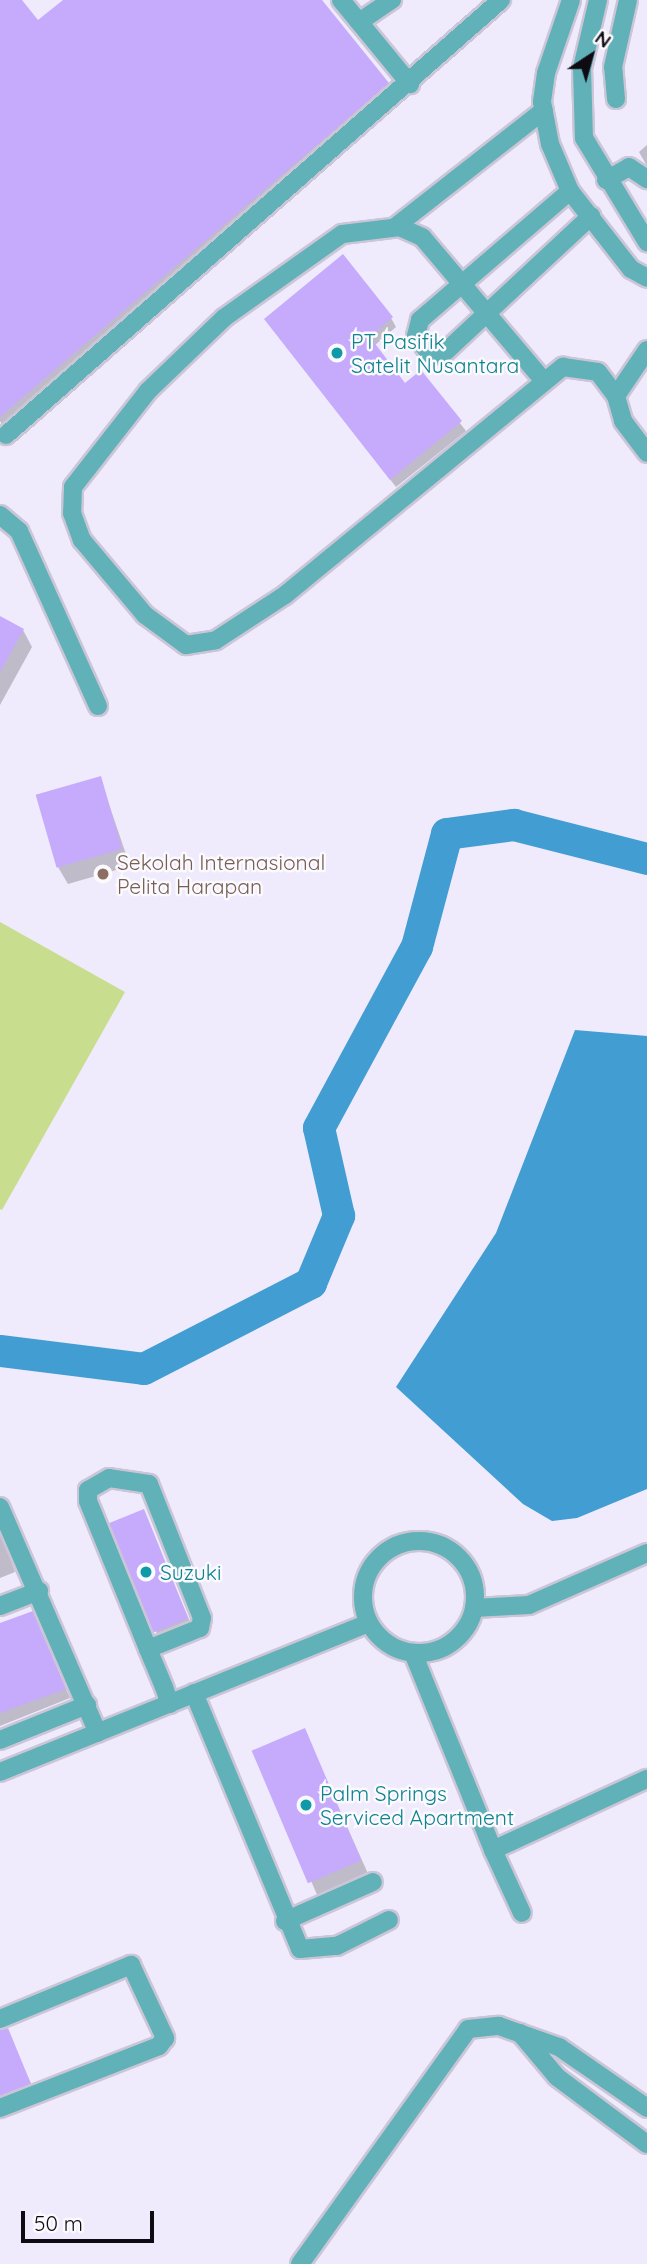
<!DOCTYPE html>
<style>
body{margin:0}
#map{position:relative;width:647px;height:2264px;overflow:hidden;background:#efeafc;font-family:Quicksand,sans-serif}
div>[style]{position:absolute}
.green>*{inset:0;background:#c9dd8f}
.water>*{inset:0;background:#419dd2}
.shadow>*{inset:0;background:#0003;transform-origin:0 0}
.river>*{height:32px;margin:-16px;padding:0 16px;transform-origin:16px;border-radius:16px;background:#419dd2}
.building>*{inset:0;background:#c6abfc;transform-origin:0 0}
.roads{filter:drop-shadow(2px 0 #cbc6d7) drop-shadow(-2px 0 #cbc6d7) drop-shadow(0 2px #cbc6d7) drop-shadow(0 -2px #cbc6d7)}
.minor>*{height:18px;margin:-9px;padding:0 9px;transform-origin:9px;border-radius:9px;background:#60b1b8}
.minor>.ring{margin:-9px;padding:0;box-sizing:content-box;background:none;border:18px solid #60b1b8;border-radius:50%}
.dots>*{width:19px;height:19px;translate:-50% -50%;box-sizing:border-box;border:4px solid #fbfafe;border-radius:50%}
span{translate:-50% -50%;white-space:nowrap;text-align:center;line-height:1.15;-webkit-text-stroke:5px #fbfafe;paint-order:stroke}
.culture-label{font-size:21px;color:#0d838f}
.left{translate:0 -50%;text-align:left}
.education-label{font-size:21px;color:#785e54}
.north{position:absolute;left:556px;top:21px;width:70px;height:70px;-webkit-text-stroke:5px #fbfafe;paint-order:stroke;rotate:36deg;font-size:19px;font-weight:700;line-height:28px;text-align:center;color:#0e0b12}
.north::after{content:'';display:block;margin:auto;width:24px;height:32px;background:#0e0b12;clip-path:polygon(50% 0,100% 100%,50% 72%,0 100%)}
.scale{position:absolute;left:21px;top:2211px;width:133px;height:32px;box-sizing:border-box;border:4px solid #0e0b12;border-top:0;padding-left:9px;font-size:21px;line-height:24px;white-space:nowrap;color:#0e0b12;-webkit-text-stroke:5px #fbfafe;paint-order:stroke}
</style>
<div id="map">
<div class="green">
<i style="clip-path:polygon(0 922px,125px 992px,2px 1210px,0 1209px)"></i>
</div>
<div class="water">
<i style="clip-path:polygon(575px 1030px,647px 1036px,647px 1489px,577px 1518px,552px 1521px,523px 1504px,396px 1387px,496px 1233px)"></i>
</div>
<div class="shadow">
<i style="clip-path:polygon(0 0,20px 0,38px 22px,66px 0,319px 0,398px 101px,8px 435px,0 421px)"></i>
<i style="clip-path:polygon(647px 145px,647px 166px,639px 152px)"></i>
<i style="clip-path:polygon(391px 318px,396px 327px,374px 346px,405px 386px,421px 372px,466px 431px,396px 487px,271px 327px)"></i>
<i style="clip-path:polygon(0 618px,23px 630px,32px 647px,0 705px)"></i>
<i style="clip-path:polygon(100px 778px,130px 866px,68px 884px,58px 867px)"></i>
<i style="left:143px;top:1511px;width:130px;height:35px;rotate:67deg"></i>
<i style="clip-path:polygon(0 1529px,15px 1572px,0 1578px)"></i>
<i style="clip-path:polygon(37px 1622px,70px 1698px,0 1726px,0 1625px)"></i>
<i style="left:304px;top:1730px;width:178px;height:55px;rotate:66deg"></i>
<i style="clip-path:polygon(7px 2030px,37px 2097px,0 2113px,0 2033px)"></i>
</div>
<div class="river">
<i style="left:0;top:1351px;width:145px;rotate:7.1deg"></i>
<i style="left:144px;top:1369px;width:188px;rotate:-27.2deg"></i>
<i style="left:311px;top:1283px;width:73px;rotate:-67.3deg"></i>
<i style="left:339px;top:1216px;width:90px;rotate:-102.8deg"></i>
<i style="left:319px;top:1128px;width:206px;rotate:-61.6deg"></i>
<i style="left:417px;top:947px;width:117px;rotate:-75.1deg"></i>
<i style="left:447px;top:834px;width:68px;rotate:-7.7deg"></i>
<i style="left:514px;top:825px;width:137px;rotate:14.3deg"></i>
</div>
<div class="building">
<i style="clip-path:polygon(0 0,22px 0,38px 20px,63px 0,322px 0,389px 83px,0 417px)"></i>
<i style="clip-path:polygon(343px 254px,393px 317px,370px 337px,405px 383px,421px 370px,462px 421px,390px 480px,264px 319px)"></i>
<i style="clip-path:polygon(0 616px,24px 629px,0 672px)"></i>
<i style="left:101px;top:776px;width:76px;height:68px;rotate:74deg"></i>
<i style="left:144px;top:1509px;width:118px;height:38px;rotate:68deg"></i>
<i style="clip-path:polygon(33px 1611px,66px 1689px,0 1713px,0 1623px)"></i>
<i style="left:305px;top:1728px;width:144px;height:58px;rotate:67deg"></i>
<i style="clip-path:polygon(8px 2028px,31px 2084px,0 2096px,0 2030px)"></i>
</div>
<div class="roads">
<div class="minor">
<i style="left:341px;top:0;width:109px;rotate:50.6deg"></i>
<i style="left:571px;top:0;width:77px;rotate:108.9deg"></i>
<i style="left:546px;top:73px;width:29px;rotate:98deg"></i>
<i style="left:542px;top:102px;width:43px;rotate:79.2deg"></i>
<i style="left:550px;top:144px;width:51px;rotate:66.9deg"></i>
<i style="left:570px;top:191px;width:99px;rotate:52deg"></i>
<i style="left:631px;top:269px;width:18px;rotate:29deg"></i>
<i style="left:598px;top:0;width:70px;rotate:103.2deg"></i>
<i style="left:582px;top:68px;width:70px;rotate:88.4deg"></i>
<i style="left:584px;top:138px;width:122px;rotate:58.8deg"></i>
<i style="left:359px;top:22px;width:40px;rotate:-34deg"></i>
<i style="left:616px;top:99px;width:32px;rotate:-95deg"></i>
<i style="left:613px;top:67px;width:69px;rotate:-77.4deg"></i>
<i style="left:606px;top:180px;width:26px;rotate:-29deg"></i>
<i style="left:629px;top:167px;width:22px;rotate:34deg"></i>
<i style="left:570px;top:191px;width:198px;rotate:139.3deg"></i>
<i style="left:420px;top:320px;width:16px;rotate:104deg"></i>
<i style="left:416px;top:336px;width:23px;rotate:52deg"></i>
<i style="left:430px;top:354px;width:12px;rotate:5deg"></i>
<i style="left:442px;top:355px;width:204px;rotate:-43deg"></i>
<i style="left:395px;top:227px;width:189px;rotate:-38.1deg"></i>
<i style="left:647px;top:350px;width:55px;rotate:124deg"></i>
<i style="left:616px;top:396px;width:26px;rotate:74deg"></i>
<i style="left:623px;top:421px;width:40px;rotate:53deg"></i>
<i style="left:543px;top:380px;width:187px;rotate:-130.2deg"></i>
<i style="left:422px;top:237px;width:24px;rotate:-156deg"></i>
<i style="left:400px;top:227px;width:58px;rotate:173.1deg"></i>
<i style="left:342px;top:234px;width:145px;rotate:144.6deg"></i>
<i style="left:224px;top:318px;width:105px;rotate:136.2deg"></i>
<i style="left:148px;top:391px;width:122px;rotate:128deg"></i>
<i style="left:73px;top:487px;width:26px;rotate:92deg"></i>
<i style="left:72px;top:513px;width:29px;rotate:70deg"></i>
<i style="left:82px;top:540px;width:98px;rotate:50deg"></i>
<i style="left:145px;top:615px;width:51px;rotate:36.2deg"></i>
<i style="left:186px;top:645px;width:30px;rotate:-9deg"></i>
<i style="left:216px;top:640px;width:82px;rotate:-33.1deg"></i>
<i style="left:285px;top:595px;width:360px;rotate:-39.4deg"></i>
<i style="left:563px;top:367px;width:35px;rotate:8deg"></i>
<i style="left:598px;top:372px;width:30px;rotate:53deg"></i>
<i style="left:6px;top:435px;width:659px;rotate:-41.31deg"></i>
<i style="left:0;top:515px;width:25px;rotate:40deg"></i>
<i style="left:19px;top:531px;width:192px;rotate:65.7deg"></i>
<i style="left:0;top:1507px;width:246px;rotate:66.6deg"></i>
<i class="ring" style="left:363px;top:1541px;width:94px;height:94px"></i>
<i style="left:0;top:1606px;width:42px;rotate:-21deg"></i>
<i style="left:474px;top:1608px;width:55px;rotate:-3.1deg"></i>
<i style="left:529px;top:1605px;width:129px;rotate:-23.8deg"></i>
<i style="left:148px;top:1649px;width:56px;rotate:-22deg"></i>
<i style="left:200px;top:1628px;width:10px;rotate:-79deg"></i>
<i style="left:202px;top:1618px;width:144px;rotate:-111.6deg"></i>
<i style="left:149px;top:1484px;width:40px;rotate:-171.5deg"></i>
<i style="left:109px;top:1478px;width:24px;rotate:150deg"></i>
<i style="left:88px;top:1490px;width:11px;rotate:90deg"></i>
<i style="left:88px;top:1501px;width:160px;rotate:67.9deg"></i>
<i style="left:148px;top:1649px;width:41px;rotate:67.2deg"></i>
<i style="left:164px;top:1687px;width:18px;rotate:71deg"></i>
<i style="left:413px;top:1653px;width:213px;rotate:67.9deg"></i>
<i style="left:493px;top:1850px;width:170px;rotate:-24.8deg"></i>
<i style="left:194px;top:1693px;width:277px;rotate:67.5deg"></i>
<i style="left:300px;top:1949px;width:37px;rotate:-5deg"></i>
<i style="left:337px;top:1946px;width:58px;rotate:-26.6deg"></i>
<i style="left:0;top:1740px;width:94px;rotate:-21.9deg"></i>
<i style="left:0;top:1772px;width:398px;rotate:-22deg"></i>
<i style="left:493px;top:1850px;width:69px;rotate:65.3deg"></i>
<i style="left:285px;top:1921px;width:96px;rotate:-23.9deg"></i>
<i style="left:0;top:2019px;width:142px;rotate:-22.4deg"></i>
<i style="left:131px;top:1965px;width:81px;rotate:65deg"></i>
<i style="left:165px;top:2038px;width:10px;rotate:127deg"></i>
<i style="left:159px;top:2046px;width:171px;rotate:158.7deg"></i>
<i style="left:520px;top:2033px;width:57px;rotate:49.9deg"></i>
<i style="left:557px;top:2077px;width:112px;rotate:36.7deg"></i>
<i style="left:300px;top:2264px;width:289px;rotate:-54.4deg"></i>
<i style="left:468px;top:2029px;width:31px;rotate:-6deg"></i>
<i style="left:499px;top:2026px;width:64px;rotate:19.3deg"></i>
<i style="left:559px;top:2047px;width:107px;rotate:34.7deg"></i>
</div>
</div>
<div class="dots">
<i style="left:337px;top:353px;background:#0f9aa8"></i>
<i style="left:103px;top:874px;background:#8d6e63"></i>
<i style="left:146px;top:1572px;background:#0f9aa8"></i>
<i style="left:306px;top:1805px;background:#0f9aa8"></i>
</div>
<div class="culture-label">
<span class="left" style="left:351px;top:353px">PT Pasifik<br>Satelit Nusantara</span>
<span class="left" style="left:160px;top:1572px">Suzuki</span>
<span class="left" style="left:320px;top:1805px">Palm Springs<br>Serviced Apartment</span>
</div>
<div class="education-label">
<span class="left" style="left:117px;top:874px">Sekolah Internasional<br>Pelita Harapan</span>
</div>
<div class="north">N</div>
<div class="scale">50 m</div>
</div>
